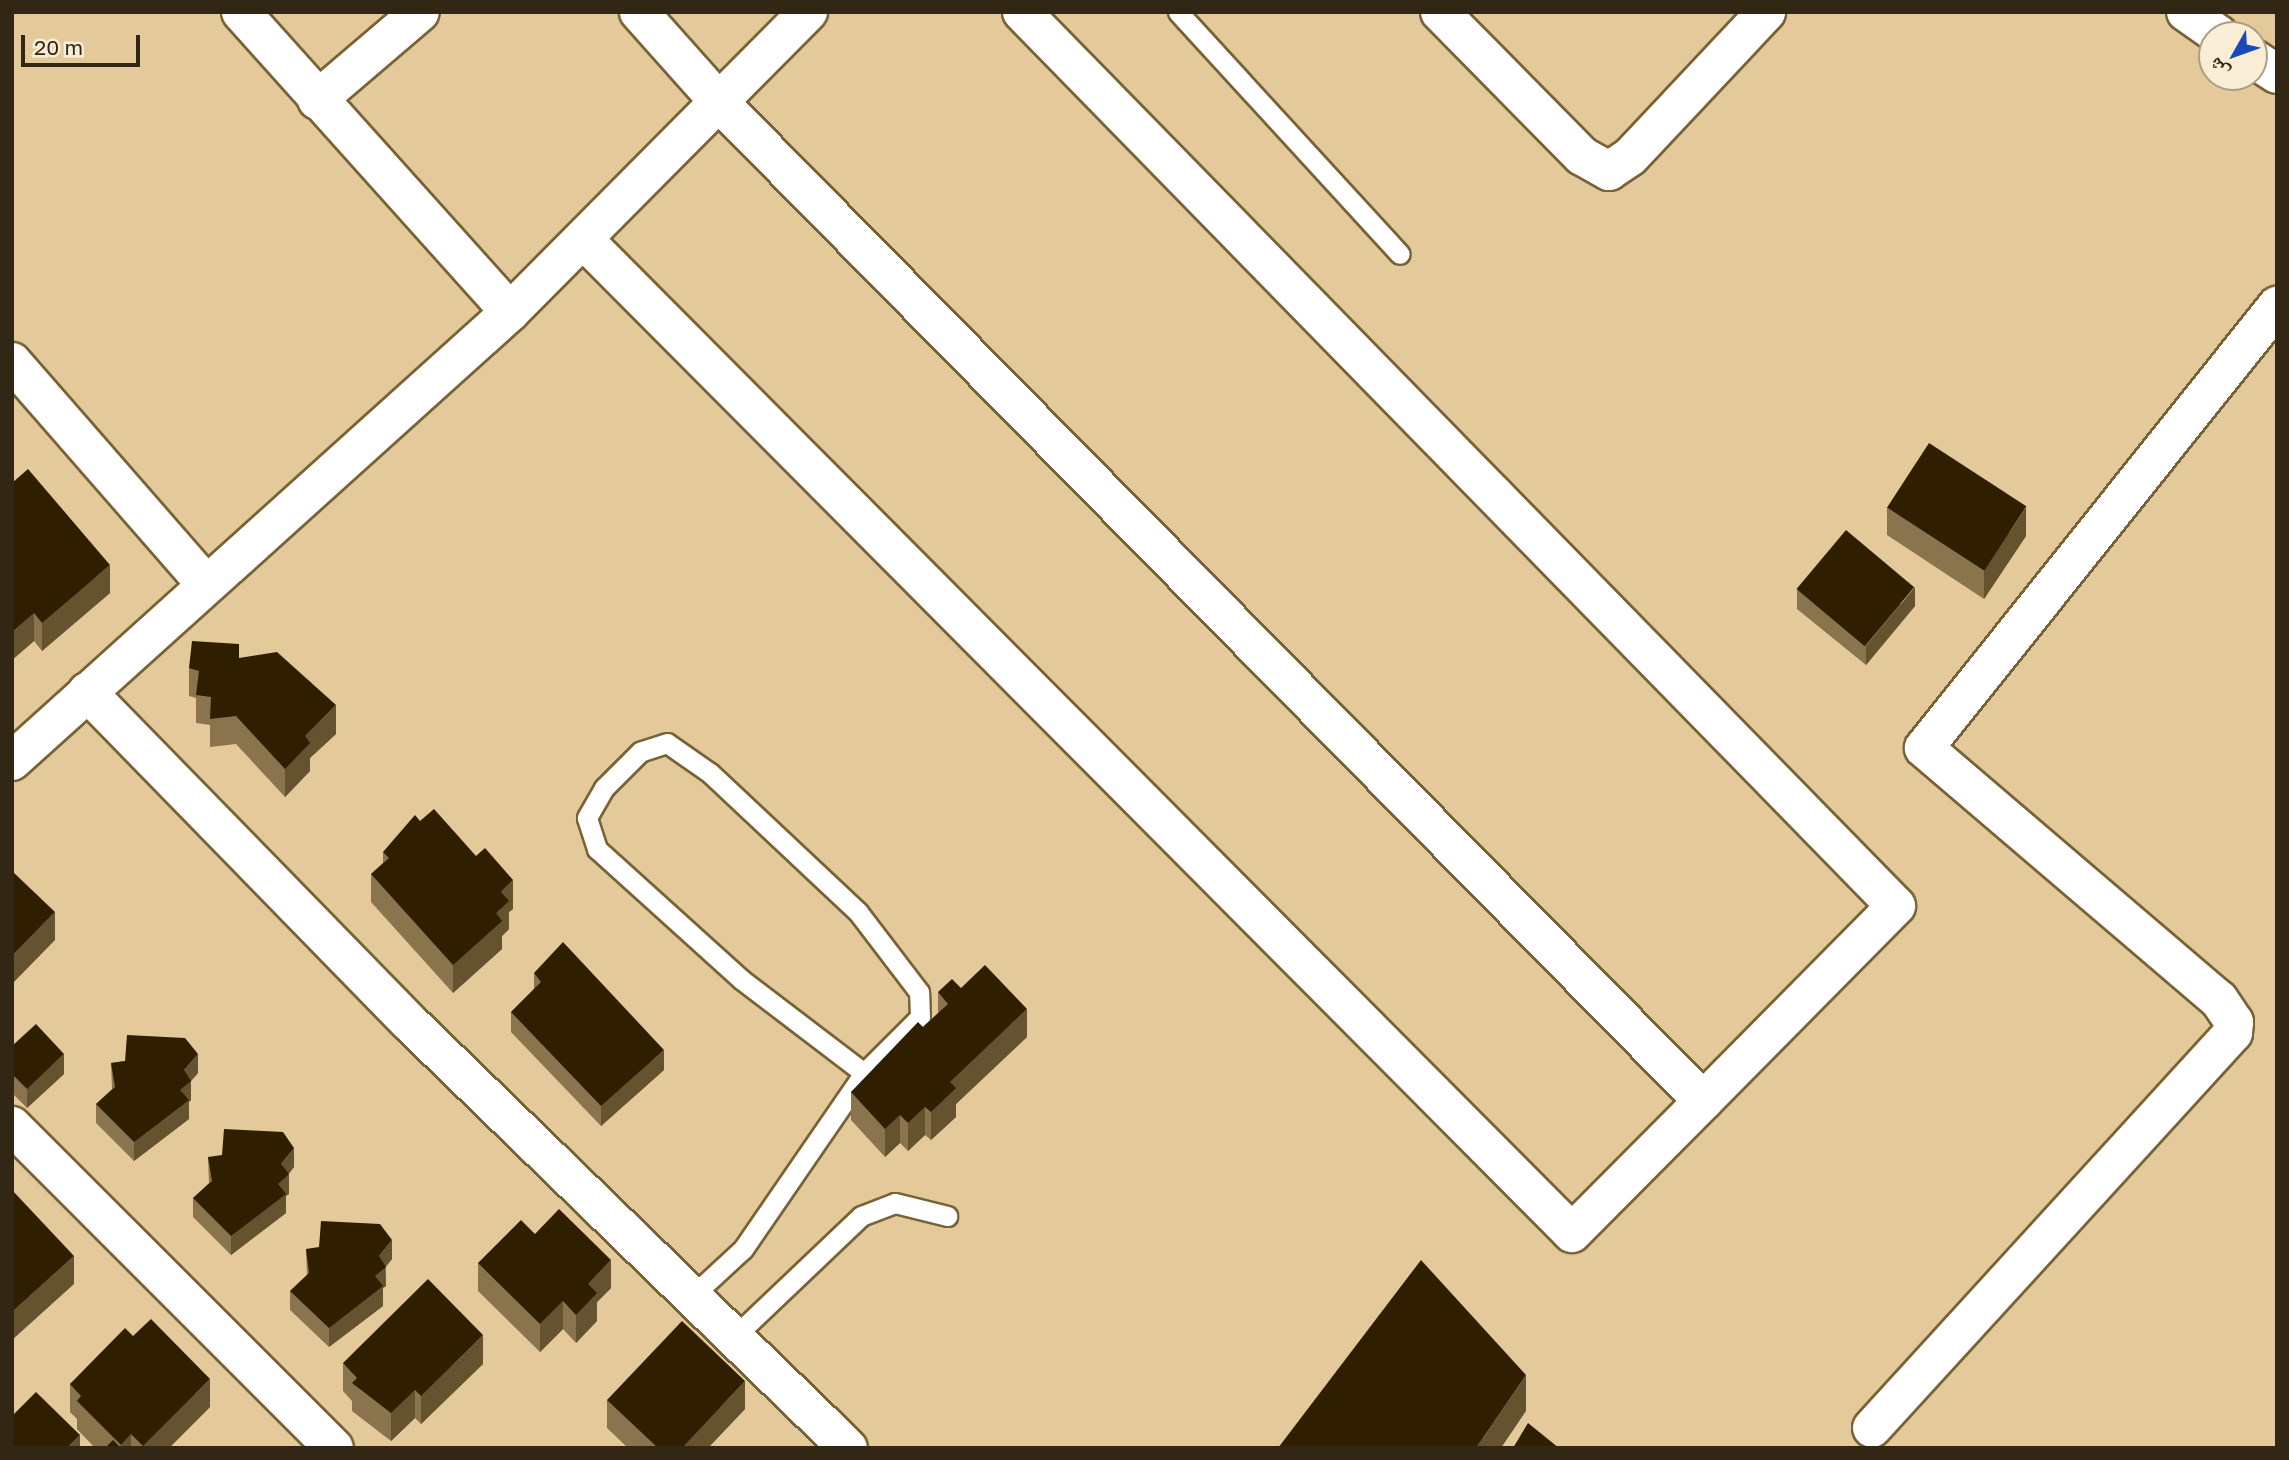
<!DOCTYPE html>
<meta charset="utf-8">
<style>
body{margin:0}
#map{position:relative;width:2289px;height:1460px;overflow:hidden;background:#e4ca9a;font-family:"Golos Text","Noto Naskh Arabic",sans-serif}
div>[style]{position:absolute}
.roads{filter:drop-shadow(2px 0 #796235) drop-shadow(-2px 0 #796235) drop-shadow(0 2px #796235) drop-shadow(0 -2px #796235)}
.service>*{height:19px;margin:-9.5px;padding:0 9.5px;transform-origin:9.5px;border-radius:9.5px;background:#fff}
.minor>*{height:38px;margin:-19px;padding:0 19px;transform-origin:19px;border-radius:19px;background:#fff}
.tertiary>*{height:38px;margin:-19px;padding:0 19px;transform-origin:19px;border-radius:19px;background:#fff}
.wall>*{inset:0;background:#8a744d}
.shaded-wall>*{inset:0;background:#65522e}
.building>*{inset:0;background:#2f1f00;transform-origin:0 0}
span{translate:-50% -50%;white-space:nowrap;text-align:center;line-height:1.15;-webkit-text-stroke:7px #faedd5;paint-order:stroke}
.frame{position:absolute;inset:0;border:14px solid #312714;pointer-events:none}
.north{position:absolute;left:2198px;top:21px;width:70px;height:70px;box-sizing:border-box;background:#faedd5;border:2px solid #aa9e88;border-radius:50%;rotate:230deg;font-size:19px;font-weight:700;line-height:28px;text-align:center;color:#312714}
.north::after{content:'';display:block;margin:auto;width:24px;height:32px;background:#184bb7;clip-path:polygon(50% 0,100% 100%,50% 72%,0 100%)}
.scale{position:absolute;left:21px;top:35px;width:119px;height:32px;box-sizing:border-box;border:4px solid #312714;border-top:0;padding-left:9px;font-size:21px;line-height:24px;white-space:nowrap;color:#312714;-webkit-text-stroke:5px #faedd5;paint-order:stroke}
</style>
<div id="map">
<div class="roads">
<div class="service">
<i style="left:1178px;top:12px;width:328px;rotate:47.5deg"></i>
<i style="left:692px;top:1296px;width:69px;rotate:-42.7deg"></i>
<i style="left:743px;top:1249px;width:214px;rotate:-55.5deg"></i>
<i style="left:864px;top:1073px;width:79px;rotate:-45deg"></i>
<i style="left:920px;top:1017px;width:25px;rotate:-92deg"></i>
<i style="left:919px;top:992px;width:101px;rotate:-127.3deg"></i>
<i style="left:858px;top:912px;width:203px;rotate:-136.8deg"></i>
<i style="left:710px;top:773px;width:52px;rotate:-145.1deg"></i>
<i style="left:667px;top:743px;width:28px;rotate:162deg"></i>
<i style="left:640px;top:752px;width:51px;rotate:135deg"></i>
<i style="left:604px;top:788px;width:34px;rotate:120deg"></i>
<i style="left:587px;top:818px;width:33px;rotate:72deg"></i>
<i style="left:597px;top:849px;width:195px;rotate:42.1deg"></i>
<i style="left:742px;top:980px;width:153px;rotate:37.3deg"></i>
<i style="left:734px;top:1337px;width:175px;rotate:-43.6deg"></i>
<i style="left:861px;top:1216px;width:36px;rotate:-21deg"></i>
<i style="left:895px;top:1203px;width:54px;rotate:14deg"></i>
</div>
<div class="minor">
<i style="left:241px;top:12px;width:403px;rotate:48.1deg"></i>
<i style="left:1022px;top:12px;width:1250px;rotate:45.65deg"></i>
<i style="left:1896px;top:906px;width:274px;rotate:134.7deg"></i>
<i style="left:1440px;top:12px;width:202px;rotate:45.4deg"></i>
<i style="left:1582px;top:156px;width:31px;rotate:29deg"></i>
<i style="left:1609px;top:171px;width:25px;rotate:-34deg"></i>
<i style="left:1630px;top:157px;width:199px;rotate:-46.8deg"></i>
<i style="left:2186px;top:12px;width:40px;rotate:34.9deg"></i>
<i style="left:2254px;top:59px;width:27px;rotate:33deg"></i>
<i style="left:317px;top:100px;width:135px;rotate:-40.5deg"></i>
<i style="left:583px;top:239px;width:1402px;rotate:45.14deg"></i>
<i style="left:1572px;top:1233px;width:186px;rotate:-45.2deg"></i>
<i style="left:1703px;top:1101px;width:1401px;rotate:-134.57deg"></i>
<i style="left:720px;top:103px;width:122px;rotate:-131.7deg"></i>
<i style="left:12px;top:362px;width:295px;rotate:48.9deg"></i>
<i style="left:87px;top:692px;width:462px;rotate:45.7deg"></i>
<i style="left:410px;top:1023px;width:610px;rotate:44.14deg"></i>
<i style="left:12px;top:1126px;width:455px;rotate:45deg"></i>
<i style="left:1872px;top:1428px;width:535px;rotate:-47.58deg"></i>
<i style="left:2233px;top:1033px;width:11px;rotate:-85deg"></i>
<i style="left:2234px;top:1022px;width:27px;rotate:-124deg"></i>
<i style="left:2219px;top:1000px;width:388px;rotate:-139.5deg"></i>
<i style="left:1924px;top:748px;width:566px;rotate:-51.39deg"></i>
</div>
<div class="tertiary">
<i style="left:12px;top:761px;width:671px;rotate:-42.04deg"></i>
<i style="left:510px;top:312px;width:423px;rotate:-45.2deg"></i>
</div>
</div>
<div class="wall">
<i style="clip-path:polygon(12px 483px,110px 593px,42px 651px,34px 641px,12px 660px)"></i>
<i style="clip-path:polygon(1887px 507px,2026px 536px,1984px 599px,1887px 535px)"></i>
<i style="clip-path:polygon(1797px 590px,1915px 606px,1866px 665px,1797px 609px)"></i>
<i style="clip-path:polygon(239px 658px,336px 734px,310px 758px,310px 771px,285px 797px,236px 744px,210px 747px,210px 725px,196px 723px,196px 698px,189px 696px,189px 668px)"></i>
<i style="clip-path:polygon(383px 852px,513px 909px,509px 912px,509px 929px,502px 936px,502px 949px,453px 993px,371px 902px,371px 874px,383px 863px)"></i>
<i style="clip-path:polygon(534px 973px,664px 1070px,601px 1126px,511px 1032px,511px 1012px,534px 989px)"></i>
<i style="clip-path:polygon(961px 988px,1027px 1037px,956px 1104px,956px 1117px,931px 1140px,925px 1135px,908px 1151px,900px 1143px,885px 1157px,851px 1120px,851px 1092px,938px 1013px,938px 992px)"></i>
<i style="clip-path:polygon(12px 1046px,64px 1074px,27px 1108px,12px 1093px)"></i>
<i style="clip-path:polygon(125px 1061px,198px 1073px,191px 1081px,191px 1100px,189px 1102px,189px 1119px,134px 1161px,96px 1123px,96px 1104px,112px 1089px,111px 1063px)"></i>
<i style="clip-path:polygon(208px 1157px,294px 1167px,288px 1174px,289px 1194px,286px 1196px,286px 1213px,231px 1255px,193px 1217px,193px 1198px,209px 1183px)"></i>
<i style="clip-path:polygon(535px 1234px,611px 1288px,597px 1302px,597px 1321px,576px 1343px,563px 1329px,540px 1352px,478px 1291px,478px 1263px)"></i>
<i style="clip-path:polygon(306px 1249px,392px 1259px,386px 1267px,386px 1286px,383px 1288px,383px 1306px,329px 1347px,290px 1310px,290px 1291px,307px 1275px)"></i>
<i style="clip-path:polygon(133px 1336px,210px 1407px,169px 1448px,95px 1448px,77px 1429px,77px 1419px,70px 1412px,70px 1384px)"></i>
<i style="clip-path:polygon(343px 1363px,483px 1364px,421px 1424px,415px 1418px,391px 1441px,352px 1411px,352px 1401px,343px 1391px)"></i>
<i style="clip-path:polygon(607px 1400px,745px 1409px,708px 1448px,628px 1448px,607px 1428px)"></i>
</div>
<div class="shaded-wall">
<i style="clip-path:polygon(2026px 507px,2026px 536px,1984px 599px,1984px 571px)"></i>
<i style="clip-path:polygon(110px 565px,110px 593px,42px 651px,42px 623px)"></i>
<i style="clip-path:polygon(1915px 587px,1915px 606px,1866px 665px,1866px 646px)"></i>
<i style="clip-path:polygon(34px 613px,34px 641px,12px 660px,12px 632px)"></i>
<i style="clip-path:polygon(336px 705px,336px 734px,310px 758px,310px 771px,285px 797px,285px 769px,305px 736px)"></i>
<i style="clip-path:polygon(513px 880px,513px 909px,509px 912px,509px 929px,502px 936px,502px 949px,453px 993px,453px 965px,496px 913px,501px 892px)"></i>
<i style="clip-path:polygon(55px 912px,55px 940px,12px 984px,12px 956px)"></i>
<i style="clip-path:polygon(1027px 1009px,1027px 1037px,956px 1104px,956px 1117px,931px 1140px,931px 1112px,950px 1082px)"></i>
<i style="clip-path:polygon(664px 1050px,664px 1070px,601px 1126px,601px 1106px)"></i>
<i style="clip-path:polygon(64px 1054px,64px 1074px,27px 1108px,27px 1089px)"></i>
<i style="clip-path:polygon(198px 1054px,198px 1073px,191px 1081px,191px 1100px,189px 1102px,189px 1119px,134px 1161px,134px 1142px,180px 1090px,184px 1070px)"></i>
<i style="clip-path:polygon(925px 1107px,925px 1135px,908px 1151px,908px 1123px)"></i>
<i style="clip-path:polygon(900px 1115px,900px 1143px,885px 1157px,885px 1129px)"></i>
<i style="clip-path:polygon(294px 1148px,294px 1167px,288px 1175px,289px 1174px,289px 1194px,286px 1196px,286px 1213px,231px 1255px,231px 1236px,278px 1184px,281px 1164px)"></i>
<i style="clip-path:polygon(392px 1240px,392px 1259px,385px 1267px,386px 1286px,383px 1288px,383px 1306px,329px 1347px,329px 1328px,375px 1276px,379px 1256px)"></i>
<i style="clip-path:polygon(74px 1256px,74px 1284px,12px 1340px,12px 1312px)"></i>
<i style="clip-path:polygon(611px 1260px,611px 1288px,597px 1302px,597px 1321px,576px 1343px,576px 1315px,588px 1284px)"></i>
<i style="clip-path:polygon(563px 1301px,563px 1329px,540px 1352px,540px 1324px)"></i>
<i style="clip-path:polygon(483px 1335px,483px 1364px,421px 1424px,421px 1396px)"></i>
<i style="clip-path:polygon(1526px 1375px,1526px 1411px,1501px 1448px,1476px 1448px)"></i>
<i style="clip-path:polygon(210px 1379px,210px 1407px,169px 1448px,143px 1448px,143px 1446px)"></i>
<i style="clip-path:polygon(745px 1381px,745px 1409px,708px 1448px,682px 1448px)"></i>
<i style="clip-path:polygon(415px 1390px,415px 1418px,391px 1441px,391px 1413px)"></i>
<i style="clip-path:polygon(131px 1434px,131px 1448px,121px 1448px,121px 1445px)"></i>
<i style="clip-path:polygon(80px 1435px,80px 1448px,67px 1448px)"></i>
</div>
<div class="building">
<i style="left:1929px;top:443px;width:116px;height:77px;rotate:33deg"></i>
<i style="clip-path:polygon(28px 469px,110px 565px,42px 623px,34px 613px,12px 632px,12px 483px)"></i>
<i style="left:1846px;top:530px;width:89px;height:77px;rotate:40deg"></i>
<i style="clip-path:polygon(192px 641px,239px 644px,239px 658px,277px 652px,336px 705px,305px 736px,310px 743px,285px 769px,236px 716px,210px 719px,211px 697px,196px 695px,199px 671px,189px 668px)"></i>
<i style="clip-path:polygon(434px 809px,476px 856px,485px 848px,513px 880px,501px 892px,509px 901px,496px 913px,502px 921px,453px 965px,371px 874px,389px 858px,383px 852px,415px 815px,420px 821px)"></i>
<i style="clip-path:polygon(12px 871px,55px 912px,12px 956px)"></i>
<i style="clip-path:polygon(563px 942px,664px 1050px,601px 1106px,511px 1012px,541px 982px,534px 973px)"></i>
<i style="clip-path:polygon(985px 965px,1027px 1009px,950px 1082px,956px 1088px,931px 1112px,925px 1107px,908px 1123px,900px 1115px,885px 1129px,851px 1092px,918px 1022px,923px 1027px,948px 1004px,938px 992px,952px 979px,961px 988px)"></i>
<i style="clip-path:polygon(36px 1024px,64px 1054px,27px 1089px,12px 1074px,12px 1046px)"></i>
<i style="clip-path:polygon(127px 1035px,185px 1038px,198px 1054px,184px 1070px,191px 1081px,180px 1090px,189px 1100px,134px 1142px,96px 1104px,115px 1087px,111px 1063px,125px 1061px)"></i>
<i style="clip-path:polygon(224px 1129px,283px 1132px,294px 1148px,281px 1164px,289px 1174px,278px 1184px,286px 1194px,231px 1236px,193px 1198px,212px 1181px,208px 1157px,222px 1155px)"></i>
<i style="clip-path:polygon(12px 1190px,74px 1256px,12px 1312px)"></i>
<i style="clip-path:polygon(559px 1209px,611px 1260px,588px 1284px,597px 1293px,576px 1315px,563px 1301px,540px 1324px,478px 1263px,521px 1220px,535px 1234px)"></i>
<i style="clip-path:polygon(321px 1221px,380px 1224px,392px 1240px,379px 1256px,386px 1267px,375px 1276px,383px 1286px,329px 1328px,290px 1291px,309px 1273px,306px 1249px,319px 1247px)"></i>
<i style="clip-path:polygon(1421px 1260px,1526px 1375px,1476px 1448px,1278px 1448px)"></i>
<i style="clip-path:polygon(428px 1279px,483px 1335px,421px 1396px,415px 1390px,391px 1413px,352px 1383px,357px 1378px,343px 1363px)"></i>
<i style="clip-path:polygon(151px 1319px,210px 1379px,143px 1446px,131px 1434px,121px 1445px,77px 1401px,81px 1396px,70px 1384px,125px 1328px,133px 1336px)"></i>
<i style="clip-path:polygon(682px 1321px,745px 1381px,682px 1448px,658px 1448px,607px 1400px)"></i>
<i style="clip-path:polygon(36px 1392px,80px 1435px,67px 1448px,12px 1448px,12px 1416px)"></i>
<i style="clip-path:polygon(1528px 1423px,1559px 1448px,1513px 1448px)"></i>
<i style="clip-path:polygon(113px 1440px,121px 1448px,105px 1448px)"></i>
</div>
<div class="frame"></div>
<div class="north">ش</div>
<div class="scale">20 m</div>
</div>
